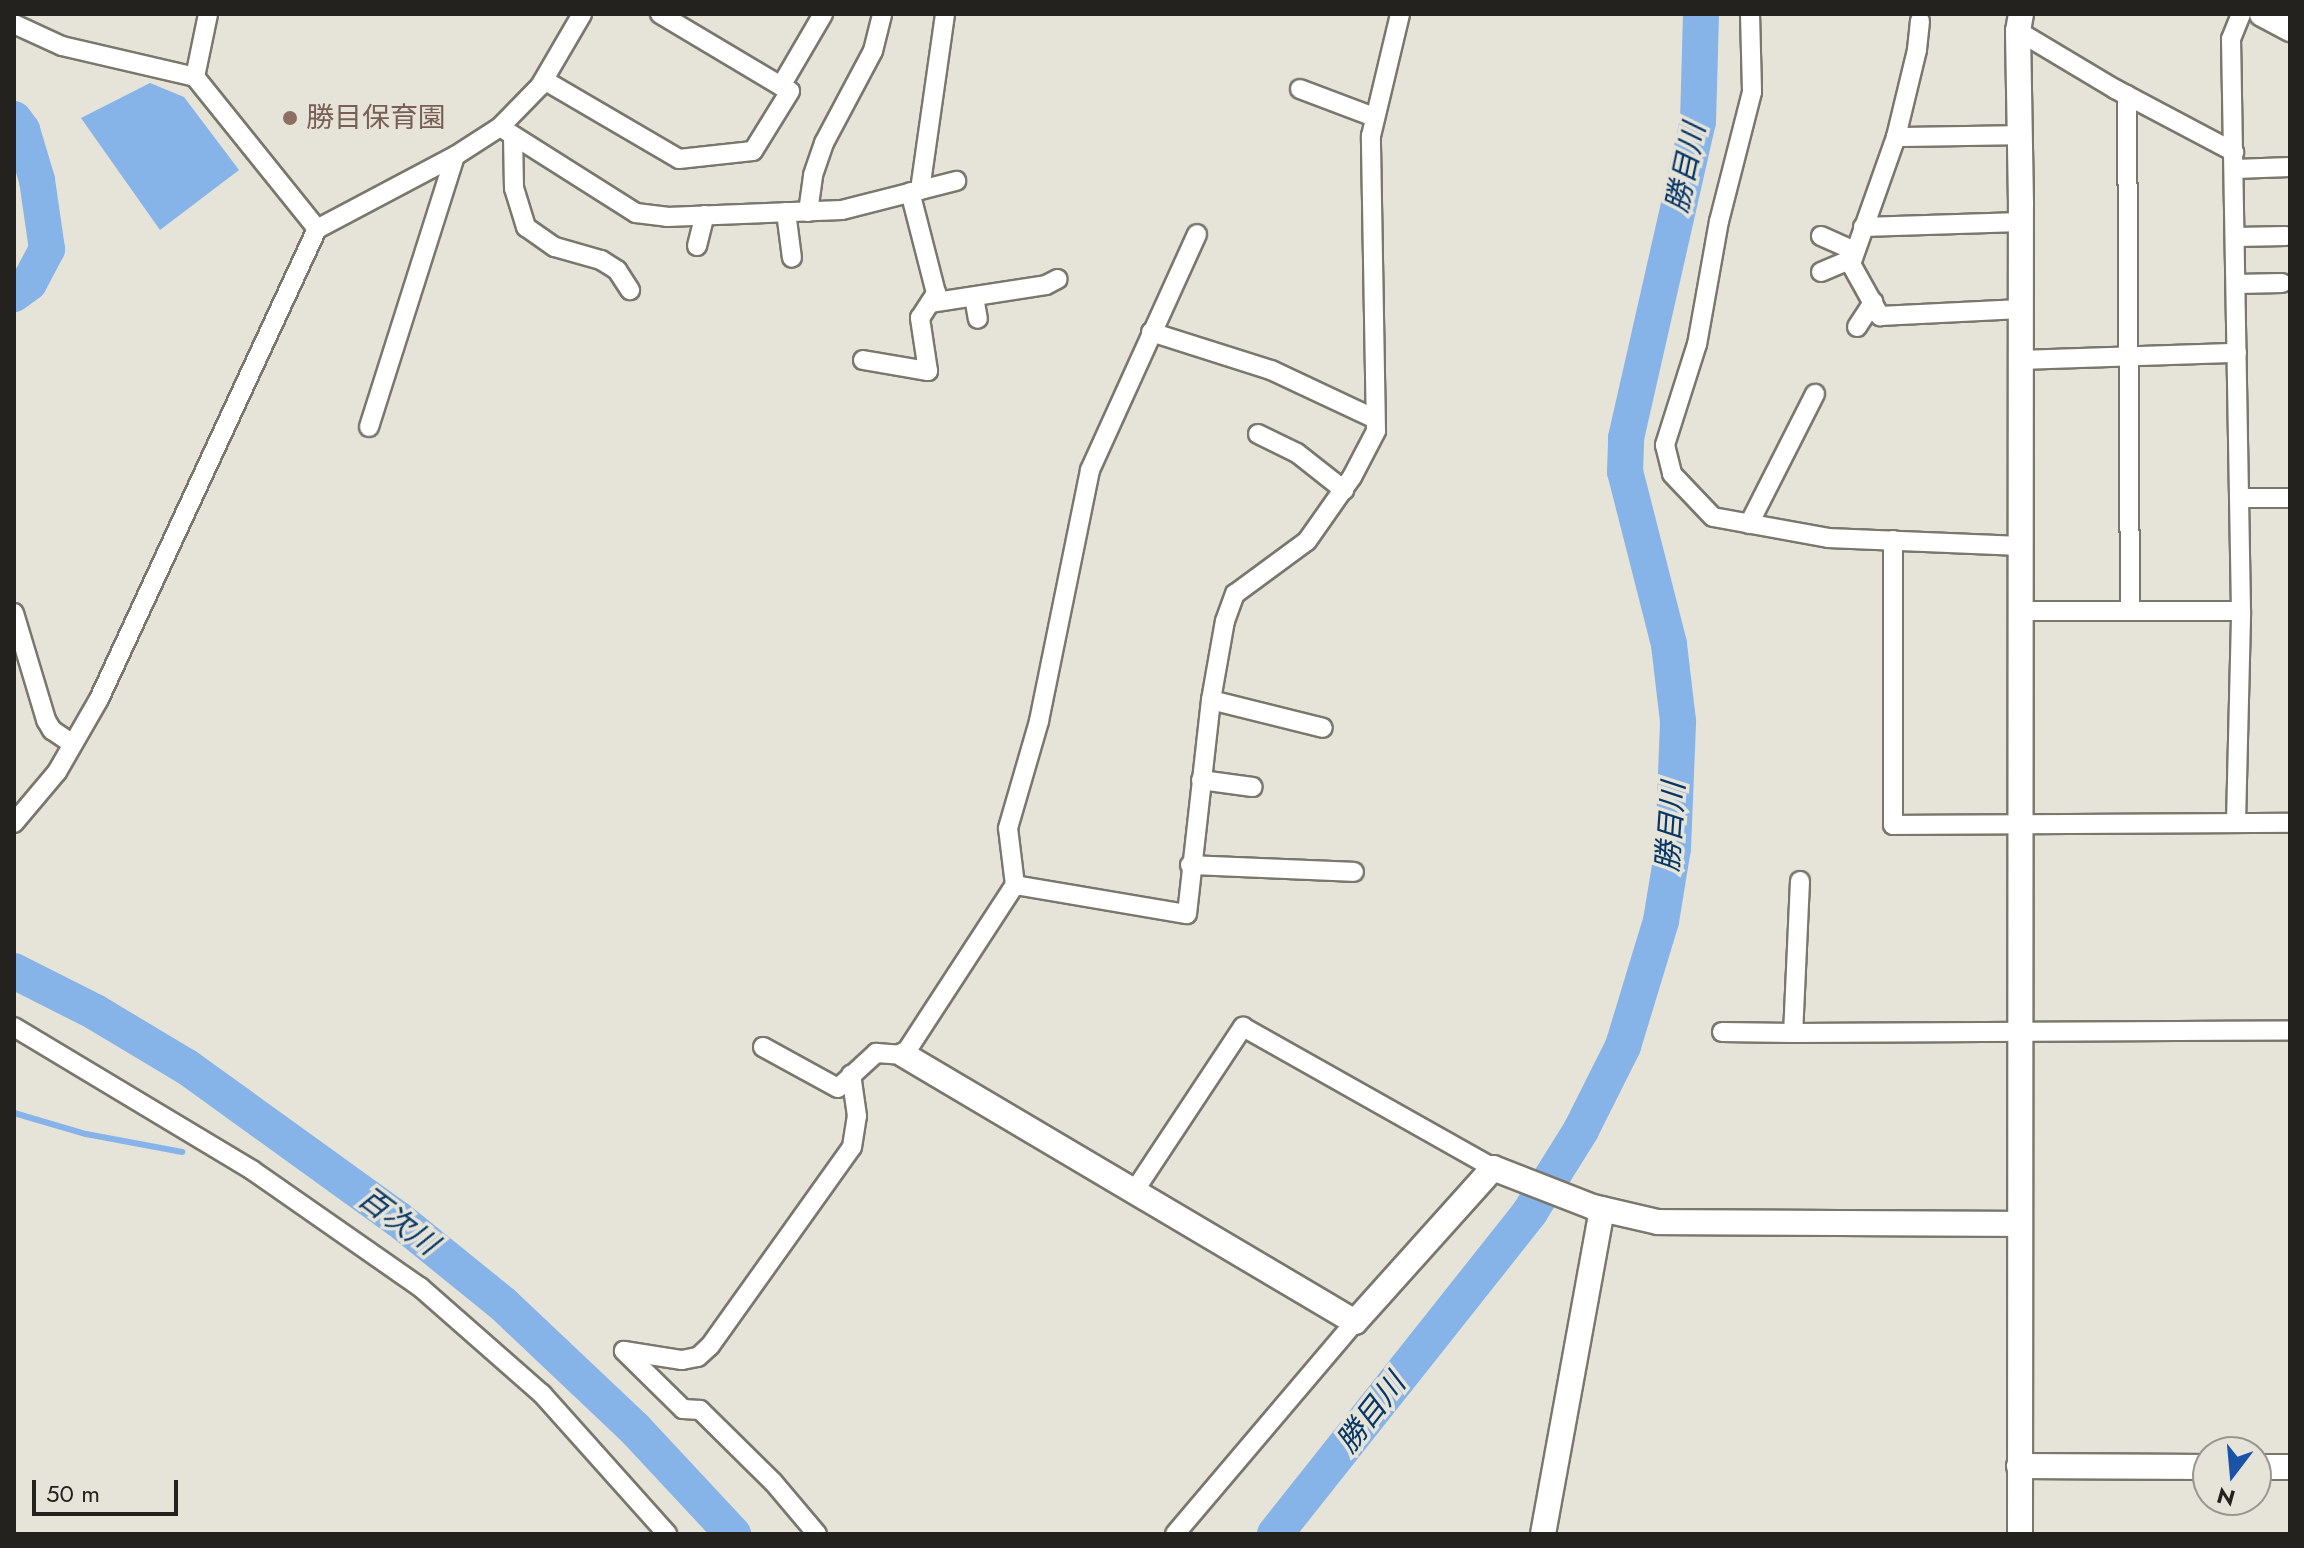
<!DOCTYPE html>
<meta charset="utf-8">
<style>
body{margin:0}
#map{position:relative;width:2304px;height:1548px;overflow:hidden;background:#e6e3d8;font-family:Jost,"Noto Sans JP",sans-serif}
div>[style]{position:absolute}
.water>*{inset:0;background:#86b3e8}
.stream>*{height:6px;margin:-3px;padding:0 3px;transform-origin:3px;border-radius:3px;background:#86b3e8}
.river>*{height:36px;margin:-18px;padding:0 18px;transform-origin:18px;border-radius:18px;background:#86b3e8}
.roads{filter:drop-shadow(2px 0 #7a776d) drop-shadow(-2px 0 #7a776d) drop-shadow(0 2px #7a776d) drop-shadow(0 -2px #7a776d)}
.minor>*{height:18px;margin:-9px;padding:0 9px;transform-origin:9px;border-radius:9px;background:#fff}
.tertiary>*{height:24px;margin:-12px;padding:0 12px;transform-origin:12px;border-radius:12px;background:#fff}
.dots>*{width:22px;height:22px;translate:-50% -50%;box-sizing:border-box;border:4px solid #e6e3d8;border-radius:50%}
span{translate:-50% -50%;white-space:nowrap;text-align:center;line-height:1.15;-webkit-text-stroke:7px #e6e3d8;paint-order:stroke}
.education-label{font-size:28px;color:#785e54}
.left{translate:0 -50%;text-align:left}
.water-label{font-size:30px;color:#053666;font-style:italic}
.frame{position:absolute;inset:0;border:16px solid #23221e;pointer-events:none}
.north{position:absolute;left:2192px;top:1436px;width:80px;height:80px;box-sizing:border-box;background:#e6e3d8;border:2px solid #98968e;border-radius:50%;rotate:196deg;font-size:22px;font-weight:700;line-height:32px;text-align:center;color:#23221e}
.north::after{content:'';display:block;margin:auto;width:28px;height:36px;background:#1b54a6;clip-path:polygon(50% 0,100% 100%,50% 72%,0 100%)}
.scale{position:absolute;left:32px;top:1480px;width:146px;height:36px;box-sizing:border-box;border:4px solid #23221e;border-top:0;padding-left:10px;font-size:24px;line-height:28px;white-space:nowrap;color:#23221e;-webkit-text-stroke:6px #e6e3d8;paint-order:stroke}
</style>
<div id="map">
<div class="water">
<i style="clip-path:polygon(150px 83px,184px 97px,239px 170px,160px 230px,81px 118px)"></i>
</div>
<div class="stream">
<i style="left:14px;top:1113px;width:75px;rotate:16.3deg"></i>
<i style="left:86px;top:1134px;width:98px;rotate:10.6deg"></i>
</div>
<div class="river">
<i style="left:14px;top:119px;width:14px;rotate:54deg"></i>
<i style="left:22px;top:130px;width:52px;rotate:73.3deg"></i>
<i style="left:37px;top:180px;width:70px;rotate:81.8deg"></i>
<i style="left:47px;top:249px;width:38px;rotate:118deg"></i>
<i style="left:29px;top:283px;width:19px;rotate:144deg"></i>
<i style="left:14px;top:971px;width:91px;rotate:26.8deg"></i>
<i style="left:95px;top:1012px;width:107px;rotate:30.9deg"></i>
<i style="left:187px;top:1067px;width:260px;rotate:35.8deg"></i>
<i style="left:398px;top:1219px;width:135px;rotate:39deg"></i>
<i style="left:503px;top:1304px;width:182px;rotate:43.4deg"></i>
<i style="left:635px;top:1429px;width:144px;rotate:47deg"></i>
<i style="left:1275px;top:1534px;width:411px;rotate:-51.6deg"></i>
<i style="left:1530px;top:1212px;width:97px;rotate:-58.1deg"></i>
<i style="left:1581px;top:1130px;width:94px;rotate:-63.4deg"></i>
<i style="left:1623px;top:1046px;width:131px;rotate:-73.1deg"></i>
<i style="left:1661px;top:921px;width:74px;rotate:-80.7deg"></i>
<i style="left:1673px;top:848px;width:127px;rotate:-87.7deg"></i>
<i style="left:1678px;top:721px;width:78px;rotate:-96.7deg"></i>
<i style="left:1669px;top:644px;width:178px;rotate:-104.3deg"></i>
<i style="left:1625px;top:472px;width:34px;rotate:-88deg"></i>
<i style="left:1626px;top:438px;width:324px;rotate:-77.2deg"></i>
<i style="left:1698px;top:122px;width:108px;rotate:-88.4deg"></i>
</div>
<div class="roads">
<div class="minor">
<i style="left:660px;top:14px;width:141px;rotate:30.8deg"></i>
<i style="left:1750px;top:14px;width:78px;rotate:88.5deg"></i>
<i style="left:1752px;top:92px;width:133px;rotate:104.3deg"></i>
<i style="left:1719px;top:221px;width:125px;rotate:100.1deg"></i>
<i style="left:1697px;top:344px;width:106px;rotate:107.6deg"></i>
<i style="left:1665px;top:445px;width:30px;rotate:76deg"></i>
<i style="left:1672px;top:474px;width:59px;rotate:46.4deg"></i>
<i style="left:1713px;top:517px;width:117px;rotate:10.3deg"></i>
<i style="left:1828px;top:538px;width:193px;rotate:2.4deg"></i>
<i style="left:1920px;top:21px;width:29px;rotate:96deg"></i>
<i style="left:1917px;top:50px;width:89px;rotate:103.6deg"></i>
<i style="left:1896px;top:137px;width:135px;rotate:109.5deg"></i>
<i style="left:1851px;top:264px;width:60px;rotate:60.9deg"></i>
<i style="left:1880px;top:316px;width:141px;rotate:-2.8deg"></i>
<i style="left:14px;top:24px;width:53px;rotate:24.6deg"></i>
<i style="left:62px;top:46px;width:137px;rotate:13.1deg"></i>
<i style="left:195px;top:77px;width:195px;rotate:51.2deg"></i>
<i style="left:2018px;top:31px;width:113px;rotate:30.9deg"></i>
<i style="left:2115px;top:89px;width:135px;rotate:27.9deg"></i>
<i style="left:195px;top:77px;width:64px;rotate:-78.3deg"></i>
<i style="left:544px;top:80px;width:156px;rotate:30.3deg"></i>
<i style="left:679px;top:159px;width:74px;rotate:-6.2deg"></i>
<i style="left:753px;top:151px;width:70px;rotate:-58.3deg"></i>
<i style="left:790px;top:91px;width:10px;rotate:-151deg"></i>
<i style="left:781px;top:86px;width:83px;rotate:-59.7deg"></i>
<i style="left:1300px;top:89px;width:79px;rotate:20.7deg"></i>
<i style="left:2127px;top:95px;width:516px;rotate:89.67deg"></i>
<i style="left:500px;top:127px;width:161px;rotate:32.3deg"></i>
<i style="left:636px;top:213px;width:31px;rotate:7deg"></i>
<i style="left:667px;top:217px;width:175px;rotate:-2.3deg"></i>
<i style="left:842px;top:210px;width:118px;rotate:-14.3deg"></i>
<i style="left:513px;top:136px;width:52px;rotate:88.9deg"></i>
<i style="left:514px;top:188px;width:41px;rotate:72.9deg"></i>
<i style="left:526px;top:227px;width:35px;rotate:35deg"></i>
<i style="left:555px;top:247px;width:48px;rotate:15.8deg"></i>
<i style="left:601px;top:260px;width:19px;rotate:32deg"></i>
<i style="left:617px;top:270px;width:24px;rotate:57deg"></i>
<i style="left:1896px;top:137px;width:124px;rotate:-0.9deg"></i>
<i style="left:2235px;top:169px;width:55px;rotate:-2.1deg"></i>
<i style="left:920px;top:190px;width:178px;rotate:-81.9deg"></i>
<i style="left:786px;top:212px;width:46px;rotate:82.6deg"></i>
<i style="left:808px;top:212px;width:37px;rotate:-82deg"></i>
<i style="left:813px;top:175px;width:34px;rotate:-71deg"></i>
<i style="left:824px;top:143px;width:104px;rotate:-62deg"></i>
<i style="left:873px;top:51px;width:38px;rotate:-76deg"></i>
<i style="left:1863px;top:227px;width:158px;rotate:-1.8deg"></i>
<i style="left:1821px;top:236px;width:36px;rotate:24deg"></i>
<i style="left:2236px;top:237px;width:50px;rotate:-1.1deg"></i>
<i style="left:697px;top:246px;width:32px;rotate:-76deg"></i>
<i style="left:1821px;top:272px;width:34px;rotate:-23deg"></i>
<i style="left:2236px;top:284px;width:46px;rotate:-1.2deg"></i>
<i style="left:974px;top:297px;width:22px;rotate:80deg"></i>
<i style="left:930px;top:303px;width:117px;rotate:-8.8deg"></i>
<i style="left:1046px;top:285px;width:13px;rotate:-27deg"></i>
<i style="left:1857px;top:327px;width:30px;rotate:-57deg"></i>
<i style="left:1151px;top:332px;width:126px;rotate:17.6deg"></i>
<i style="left:1271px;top:370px;width:115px;rotate:25.2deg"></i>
<i style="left:863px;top:360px;width:66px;rotate:9.6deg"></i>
<i style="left:928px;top:371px;width:54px;rotate:-98.6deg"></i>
<i style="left:920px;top:318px;width:30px;rotate:-57deg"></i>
<i style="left:936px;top:293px;width:104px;rotate:-104.4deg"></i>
<i style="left:2021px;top:360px;width:216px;rotate:-1.9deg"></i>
<i style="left:369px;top:427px;width:284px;rotate:-72.4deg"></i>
<i style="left:1258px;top:434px;width:43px;rotate:26deg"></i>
<i style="left:1297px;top:453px;width:60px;rotate:38.2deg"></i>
<i style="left:2239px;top:498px;width:51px"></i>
<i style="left:1749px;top:524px;width:146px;rotate:-63.1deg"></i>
<i style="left:1893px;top:540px;width:285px;rotate:90deg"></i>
<i style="left:1893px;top:825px;width:397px;rotate:-0.3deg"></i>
<i style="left:2021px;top:611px;width:220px"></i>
<i style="left:14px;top:613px;width:112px;rotate:73.3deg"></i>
<i style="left:46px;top:720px;width:12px;rotate:59deg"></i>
<i style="left:52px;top:730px;width:25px;rotate:34deg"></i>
<i style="left:1211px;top:700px;width:115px;rotate:14deg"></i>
<i style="left:1201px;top:780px;width:52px;rotate:7.7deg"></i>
<i style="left:2236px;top:822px;width:211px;rotate:-88.6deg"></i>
<i style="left:2241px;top:611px;width:572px;rotate:-91deg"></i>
<i style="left:2231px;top:39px;width:27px;rotate:-68deg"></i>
<i style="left:14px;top:823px;width:67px;rotate:-49.9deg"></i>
<i style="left:57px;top:772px;width:84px;rotate:-60.1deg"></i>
<i style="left:99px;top:699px;width:518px;rotate:-65.12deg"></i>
<i style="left:317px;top:229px;width:156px;rotate:-27.9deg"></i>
<i style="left:455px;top:156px;width:54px;rotate:-32.8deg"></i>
<i style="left:500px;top:127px;width:57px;rotate:-45.7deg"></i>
<i style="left:540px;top:86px;width:83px;rotate:-59.7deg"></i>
<i style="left:1190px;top:865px;width:164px;rotate:2.4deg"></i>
<i style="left:1800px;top:881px;width:152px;rotate:92.6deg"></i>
<i style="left:1793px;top:1033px;width:497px;rotate:-0.3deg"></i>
<i style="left:1015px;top:885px;width:174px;rotate:9.6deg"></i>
<i style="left:1187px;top:914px;width:215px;rotate:-83.6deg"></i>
<i style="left:1211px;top:700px;width:80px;rotate:-80deg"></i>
<i style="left:1225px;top:621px;width:29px;rotate:-70deg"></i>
<i style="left:1235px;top:594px;width:89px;rotate:-36.4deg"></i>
<i style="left:1307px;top:541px;width:78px;rotate:-54.9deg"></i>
<i style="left:1352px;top:477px;width:52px;rotate:-62.4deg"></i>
<i style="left:1376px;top:431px;width:295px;rotate:-91deg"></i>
<i style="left:1371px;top:136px;width:125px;rotate:-76.6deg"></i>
<i style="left:14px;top:1027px;width:278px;rotate:31deg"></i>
<i style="left:252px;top:1170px;width:205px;rotate:34.9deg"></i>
<i style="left:420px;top:1287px;width:162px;rotate:41.3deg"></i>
<i style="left:542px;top:1394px;width:188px;rotate:48.2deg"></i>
<i style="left:1722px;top:1032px;width:71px;rotate:0.8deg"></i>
<i style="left:763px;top:1047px;width:85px;rotate:28.7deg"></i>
<i style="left:838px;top:1088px;width:52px;rotate:-42.6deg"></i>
<i style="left:876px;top:1053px;width:28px;rotate:4deg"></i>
<i style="left:904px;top:1055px;width:203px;rotate:-56.9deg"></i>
<i style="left:1015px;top:885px;width:57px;rotate:-97deg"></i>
<i style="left:1008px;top:828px;width:111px;rotate:-73.8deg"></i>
<i style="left:1039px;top:721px;width:256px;rotate:-78.5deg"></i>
<i style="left:1090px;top:470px;width:259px;rotate:-65.6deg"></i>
<i style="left:1135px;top:1190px;width:196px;rotate:-56.5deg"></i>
<i style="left:1243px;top:1027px;width:287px;rotate:29.4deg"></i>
<i style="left:817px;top:1534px;width:68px;rotate:-130.2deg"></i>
<i style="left:773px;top:1482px;width:103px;rotate:-135.4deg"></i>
<i style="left:700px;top:1410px;width:17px;rotate:-177deg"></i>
<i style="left:683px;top:1409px;width:83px;rotate:-135.5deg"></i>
<i style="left:624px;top:1351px;width:59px;rotate:8.8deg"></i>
<i style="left:682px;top:1360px;width:16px;rotate:-11deg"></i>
<i style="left:698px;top:1357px;width:16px;rotate:-43deg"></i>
<i style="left:710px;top:1346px;width:244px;rotate:-54.5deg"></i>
<i style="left:852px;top:1147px;width:31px;rotate:-81deg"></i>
<i style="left:857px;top:1116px;width:42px;rotate:-98.1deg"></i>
<i style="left:1175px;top:1534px;width:278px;rotate:-49.7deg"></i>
</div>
<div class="tertiary">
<i style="left:2262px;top:14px;width:32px;rotate:28deg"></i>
<i style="left:904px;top:1055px;width:524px;rotate:30.63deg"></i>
<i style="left:1355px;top:1322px;width:207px;rotate:-48.1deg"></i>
<i style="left:1493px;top:1168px;width:107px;rotate:21.3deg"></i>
<i style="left:1593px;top:1207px;width:67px;rotate:13deg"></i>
<i style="left:1658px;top:1222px;width:362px;rotate:0.3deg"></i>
<i style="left:2019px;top:1466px;width:189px;rotate:0.3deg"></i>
<i style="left:2256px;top:1467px;width:34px"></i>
<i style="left:1543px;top:1534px;width:330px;rotate:-79.7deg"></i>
<i style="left:2020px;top:1534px;width:1330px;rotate:-89.96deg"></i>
<i style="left:2021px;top:204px;width:173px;rotate:-91deg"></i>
<i style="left:2018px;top:31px;width:17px;rotate:-80deg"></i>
</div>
</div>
<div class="dots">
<i style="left:290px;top:118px;background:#8d6e63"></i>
</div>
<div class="education-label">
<span class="left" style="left:306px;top:118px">勝目保育園</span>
</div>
<div class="water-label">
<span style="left:1686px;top:168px;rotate:-78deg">勝目川</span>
<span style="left:1671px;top:827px;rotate:-86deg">勝目川</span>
<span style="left:398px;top:1221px;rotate:37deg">百次川</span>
<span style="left:1371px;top:1413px;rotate:-52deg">勝目川</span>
</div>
<div class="frame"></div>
<div class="north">N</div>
<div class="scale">50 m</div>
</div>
